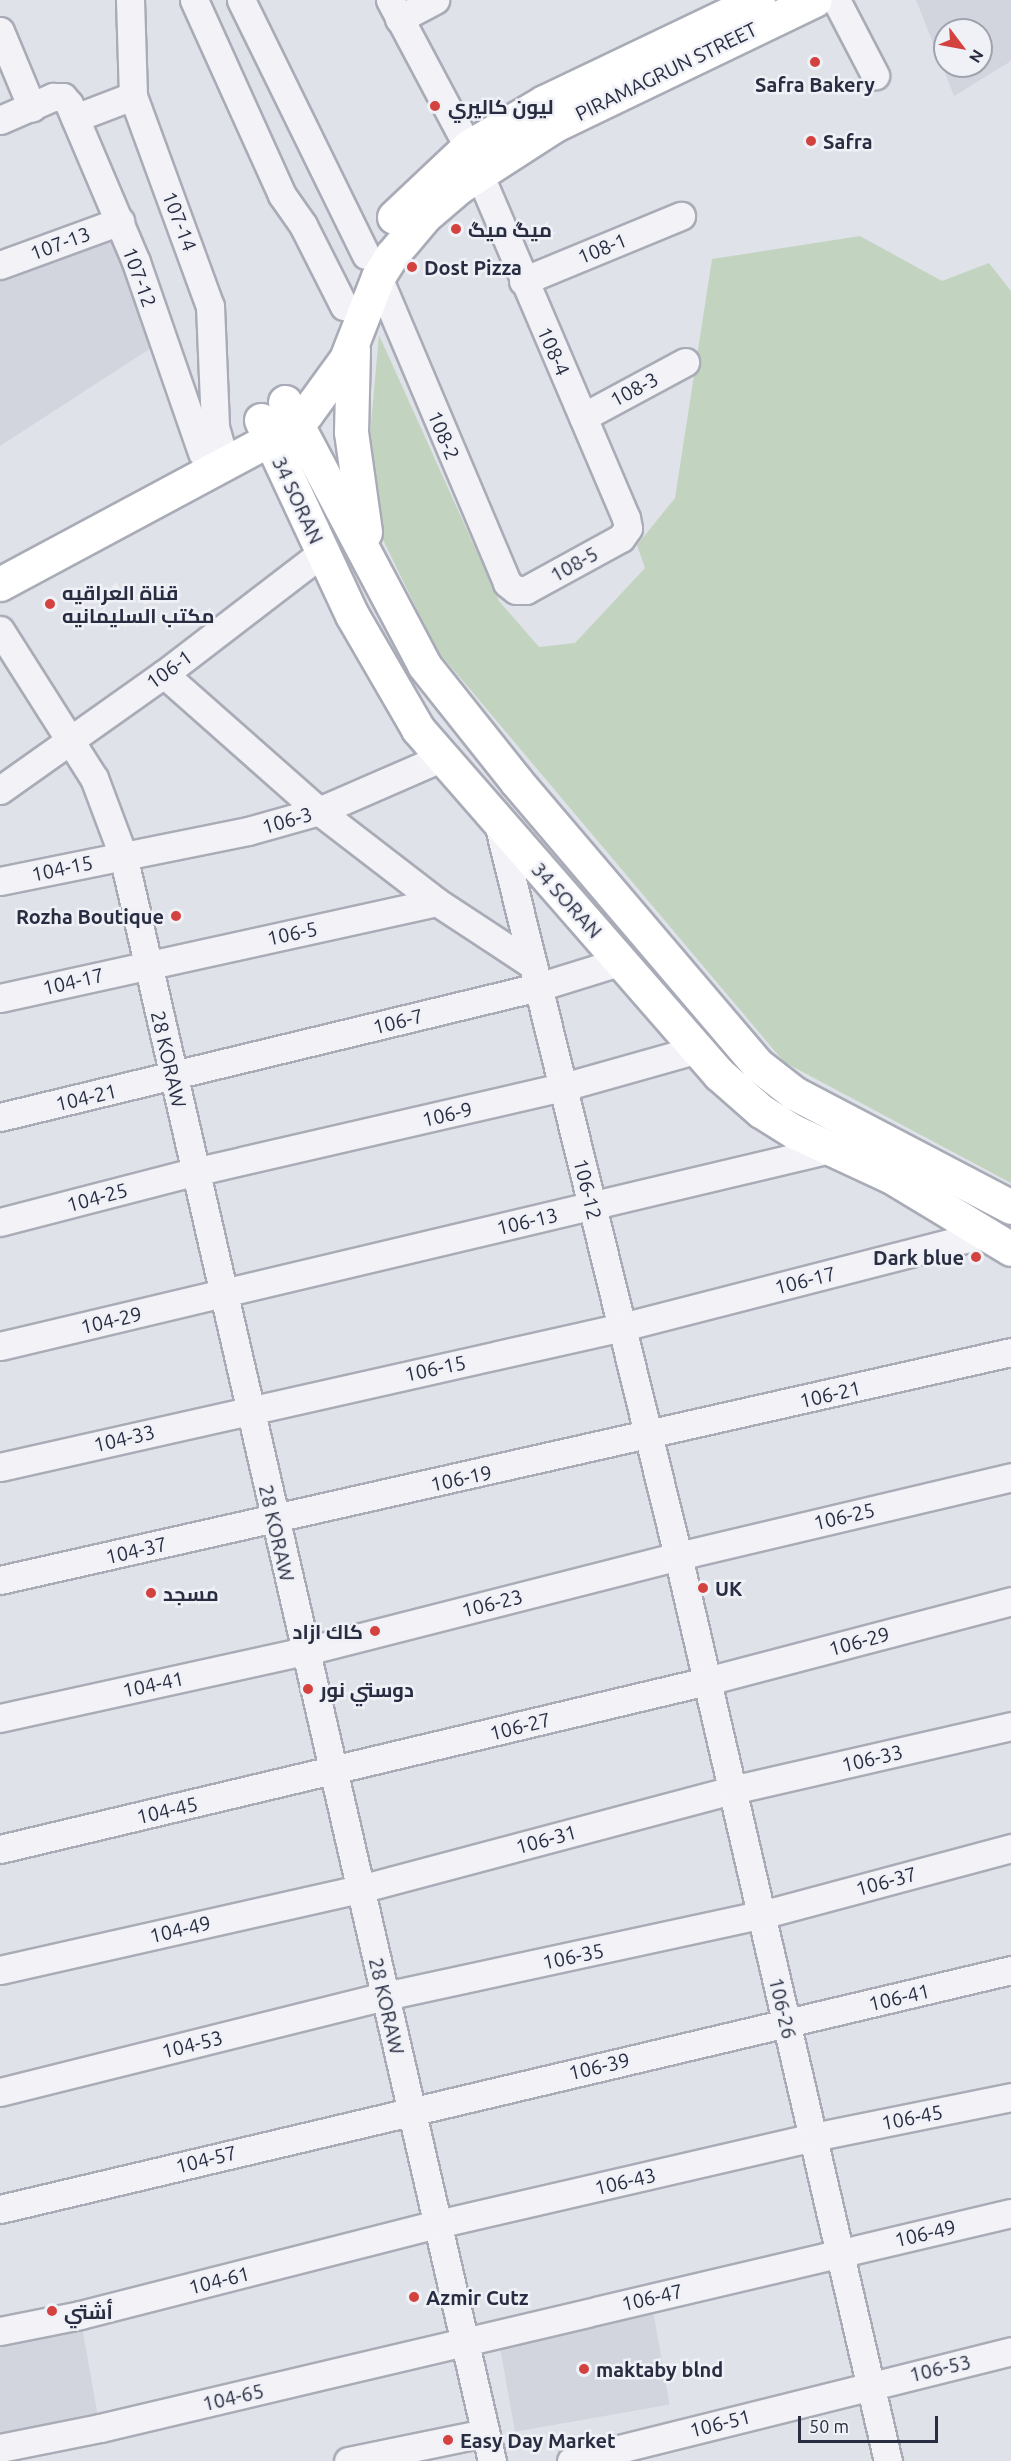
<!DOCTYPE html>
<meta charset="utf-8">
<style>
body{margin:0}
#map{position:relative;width:1011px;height:2461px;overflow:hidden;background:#e0e2e9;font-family:Ubuntu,Cairo,sans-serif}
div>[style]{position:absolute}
.built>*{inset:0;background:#d2d4de;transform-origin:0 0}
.green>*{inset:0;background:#c2d4c0}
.roads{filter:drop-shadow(2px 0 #a9acb7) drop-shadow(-2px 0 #a9acb7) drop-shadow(0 2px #a9acb7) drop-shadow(0 -2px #a9acb7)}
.minor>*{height:27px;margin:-13.5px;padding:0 13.5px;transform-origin:13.5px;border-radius:13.5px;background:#f3f3f7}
.major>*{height:33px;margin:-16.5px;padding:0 16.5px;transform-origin:16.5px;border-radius:16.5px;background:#fff}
.dots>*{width:16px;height:16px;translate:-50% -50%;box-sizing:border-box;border:3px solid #eff1f7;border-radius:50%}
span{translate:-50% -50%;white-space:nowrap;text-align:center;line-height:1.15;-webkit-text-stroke:5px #eff1f7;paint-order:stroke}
.street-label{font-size:20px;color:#282d41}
.poi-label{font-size:20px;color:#282d41;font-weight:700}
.left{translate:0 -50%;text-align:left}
.right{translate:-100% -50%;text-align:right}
.north{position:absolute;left:933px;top:18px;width:60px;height:60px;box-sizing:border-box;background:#eff1f7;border:2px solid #9fa3ae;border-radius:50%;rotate:122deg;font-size:16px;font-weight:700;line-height:24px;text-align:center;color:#282d41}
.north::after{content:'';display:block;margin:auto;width:21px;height:27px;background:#d4423f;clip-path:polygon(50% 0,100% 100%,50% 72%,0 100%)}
.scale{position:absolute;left:798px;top:2416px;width:140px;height:27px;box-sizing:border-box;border:3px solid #282d41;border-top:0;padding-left:8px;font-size:18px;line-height:21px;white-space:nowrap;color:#282d41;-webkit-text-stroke:4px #eff1f7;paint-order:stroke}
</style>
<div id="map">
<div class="built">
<i style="clip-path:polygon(evenodd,916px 0,1011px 0,1011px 61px,954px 96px,916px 0,945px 30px,981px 30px,981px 66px,945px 66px,945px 30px)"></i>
<i style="clip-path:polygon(112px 228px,154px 346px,0 446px,0 277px)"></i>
<i style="left:652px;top:2305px;width:101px;height:157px;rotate:80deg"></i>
<i style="clip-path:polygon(80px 2315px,100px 2428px,0 2448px,0 2331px)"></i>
</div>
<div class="green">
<i style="clip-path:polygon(860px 236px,942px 281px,989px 263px,1011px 291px,1011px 1183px,784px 1062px,436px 649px,372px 517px,367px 468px,379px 335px,499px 601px,539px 647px,575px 643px,645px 568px,637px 545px,675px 498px,712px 259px)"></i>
</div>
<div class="roads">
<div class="minor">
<i style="left:130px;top:0;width:96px;rotate:88.2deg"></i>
<i style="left:133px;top:96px;width:224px;rotate:69.9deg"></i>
<i style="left:210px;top:306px;width:121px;rotate:87.6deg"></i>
<i style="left:215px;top:427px;width:18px;rotate:74deg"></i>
<i style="left:194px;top:0;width:214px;rotate:65.7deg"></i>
<i style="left:282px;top:195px;width:37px;rotate:55deg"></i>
<i style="left:303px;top:225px;width:91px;rotate:63.2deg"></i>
<i style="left:241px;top:0;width:284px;rotate:63.9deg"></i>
<i style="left:390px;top:0;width:166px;rotate:62deg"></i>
<i style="left:836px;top:0;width:85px;rotate:62.5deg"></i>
<i style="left:399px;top:19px;width:41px;rotate:-27.8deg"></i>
<i style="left:0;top:31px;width:83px;rotate:67.4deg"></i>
<i style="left:75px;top:118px;width:62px;rotate:-20.8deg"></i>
<i style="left:0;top:120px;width:58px;rotate:-23.5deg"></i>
<i style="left:53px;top:97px;width:10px"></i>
<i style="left:63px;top:97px;width:9px;rotate:49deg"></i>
<i style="left:69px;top:104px;width:172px;rotate:67deg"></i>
<i style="left:136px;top:262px;width:202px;rotate:70.9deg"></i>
<i style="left:0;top:265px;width:128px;rotate:-20.1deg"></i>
<i style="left:378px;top:277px;width:332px;rotate:67.1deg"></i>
<i style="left:507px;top:583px;width:11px;rotate:38deg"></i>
<i style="left:516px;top:590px;width:10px"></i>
<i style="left:526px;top:590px;width:108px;rotate:-28.7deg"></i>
<i style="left:621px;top:538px;width:12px;rotate:-55deg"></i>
<i style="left:628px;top:528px;width:10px;rotate:-101deg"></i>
<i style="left:626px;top:518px;width:375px;rotate:-113.1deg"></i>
<i style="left:523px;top:281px;width:171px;rotate:-22.4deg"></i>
<i style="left:583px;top:417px;width:116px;rotate:-28.3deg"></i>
<i style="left:0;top:630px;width:175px;rotate:57.6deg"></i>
<i style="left:94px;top:778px;width:82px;rotate:69.4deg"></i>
<i style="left:123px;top:855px;width:1648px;rotate:77.06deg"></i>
<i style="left:164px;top:674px;width:207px;rotate:41.5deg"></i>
<i style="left:319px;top:811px;width:149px;rotate:37.6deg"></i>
<i style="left:437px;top:902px;width:115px;rotate:33.3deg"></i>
<i style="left:0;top:790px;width:201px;rotate:-35.3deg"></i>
<i style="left:164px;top:674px;width:200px;rotate:-37.5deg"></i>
<i style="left:498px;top:823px;width:755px;rotate:76.2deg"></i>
<i style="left:678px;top:1556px;width:929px;rotate:76.94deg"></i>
<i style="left:0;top:881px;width:253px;rotate:-11.4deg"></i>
<i style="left:248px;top:831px;width:74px;rotate:-15.7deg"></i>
<i style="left:319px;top:811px;width:135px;rotate:-23.5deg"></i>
<i style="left:0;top:998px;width:447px;rotate:-12.4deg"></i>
<i style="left:0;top:1117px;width:553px;rotate:-13.58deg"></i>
<i style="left:538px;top:987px;width:88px;rotate:-17.2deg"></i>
<i style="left:0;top:1222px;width:200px;rotate:-14.5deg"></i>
<i style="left:194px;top:1172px;width:379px;rotate:-13deg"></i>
<i style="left:563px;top:1087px;width:140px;rotate:-15.7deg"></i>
<i style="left:0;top:1346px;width:854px;rotate:-13.34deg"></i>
<i style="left:0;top:1467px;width:638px;rotate:-12.68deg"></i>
<i style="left:622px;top:1327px;width:379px;rotate:-14.4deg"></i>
<i style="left:0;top:1580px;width:1036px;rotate:-12.71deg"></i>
<i style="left:0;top:1718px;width:313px;rotate:-12.4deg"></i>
<i style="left:306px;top:1651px;width:384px;rotate:-14.3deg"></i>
<i style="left:678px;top:1556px;width:342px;rotate:-13.3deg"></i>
<i style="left:0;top:1849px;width:727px;rotate:-13.37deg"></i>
<i style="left:707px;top:1681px;width:314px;rotate:-14.7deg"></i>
<i style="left:0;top:1970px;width:369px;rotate:-12.7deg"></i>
<i style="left:360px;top:1889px;width:385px;rotate:-14.9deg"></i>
<i style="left:732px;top:1790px;width:286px;rotate:-12.9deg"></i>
<i style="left:0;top:2092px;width:397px;rotate:-14deg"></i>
<i style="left:385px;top:1996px;width:385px;rotate:-12.2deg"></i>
<i style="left:761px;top:1915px;width:259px;rotate:-15deg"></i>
<i style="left:0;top:2209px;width:1039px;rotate:-13.3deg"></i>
<i style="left:0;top:2331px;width:82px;rotate:-11.3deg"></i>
<i style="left:80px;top:2315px;width:368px;rotate:-14.3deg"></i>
<i style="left:437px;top:2224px;width:386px;rotate:-13deg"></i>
<i style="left:813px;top:2137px;width:202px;rotate:-11.4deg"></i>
<i style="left:0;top:2448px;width:102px;rotate:-11.3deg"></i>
<i style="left:100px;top:2428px;width:936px;rotate:-13.28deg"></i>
<i style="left:348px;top:2461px;width:140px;rotate:-11.6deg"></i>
<i style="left:571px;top:2461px;width:454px;rotate:-14deg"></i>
</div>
<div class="major">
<i style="left:394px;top:217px;width:102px;rotate:-43.4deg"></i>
<i style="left:468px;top:147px;width:88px;rotate:-30.6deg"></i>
<i style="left:544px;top:102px;width:237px;rotate:-25.5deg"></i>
<i style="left:353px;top:350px;width:82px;rotate:91.4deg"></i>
<i style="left:351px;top:432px;width:101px;rotate:82deg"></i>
<i style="left:285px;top:402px;width:297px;rotate:62.1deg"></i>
<i style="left:424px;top:665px;width:149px;rotate:51.5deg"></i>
<i style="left:517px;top:782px;width:372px;rotate:49.6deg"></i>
<i style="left:758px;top:1065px;width:46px;rotate:37.9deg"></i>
<i style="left:794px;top:1093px;width:245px;rotate:27.7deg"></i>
<i style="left:261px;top:420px;width:215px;rotate:65deg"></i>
<i style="left:352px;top:615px;width:132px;rotate:59.9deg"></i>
<i style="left:418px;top:729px;width:458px;rotate:48.9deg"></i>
<i style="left:719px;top:1074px;width:56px;rotate:41.4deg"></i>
<i style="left:761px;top:1111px;width:40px;rotate:32deg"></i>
<i style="left:795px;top:1132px;width:105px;rotate:24.9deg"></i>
<i style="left:890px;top:1176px;width:141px;rotate:31.1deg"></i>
<i style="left:0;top:584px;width:305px;rotate:-28.2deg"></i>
<i style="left:269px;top:440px;width:45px;rotate:-35.1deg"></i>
<i style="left:306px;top:414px;width:68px;rotate:-54deg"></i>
<i style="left:346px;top:359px;width:88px;rotate:-68.7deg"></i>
<i style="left:378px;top:277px;width:26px;rotate:-58deg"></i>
<i style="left:392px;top:255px;width:51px;rotate:-49.8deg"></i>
<i style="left:425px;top:216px;width:45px;rotate:-40.5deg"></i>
<i style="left:459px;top:187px;width:114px;rotate:-32.9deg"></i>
<i style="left:555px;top:125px;width:288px;rotate:-25.7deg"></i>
</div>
</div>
<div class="dots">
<i style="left:815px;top:62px;background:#d4423f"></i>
<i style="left:435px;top:106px;background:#d4423f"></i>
<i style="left:811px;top:141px;background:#d4423f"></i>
<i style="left:456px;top:229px;background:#d4423f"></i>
<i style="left:412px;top:267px;background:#d4423f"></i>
<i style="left:50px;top:604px;background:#d4423f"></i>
<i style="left:176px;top:916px;background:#d4423f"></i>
<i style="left:976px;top:1257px;background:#d4423f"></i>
<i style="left:703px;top:1588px;background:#d4423f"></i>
<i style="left:151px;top:1593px;background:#d4423f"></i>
<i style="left:375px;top:1631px;background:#d4423f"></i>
<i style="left:308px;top:1689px;background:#d4423f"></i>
<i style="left:414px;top:2297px;background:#d4423f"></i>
<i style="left:52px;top:2311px;background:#d4423f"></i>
<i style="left:584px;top:2369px;background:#d4423f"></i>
<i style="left:448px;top:2440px;background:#d4423f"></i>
</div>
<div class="street-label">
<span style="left:666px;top:71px;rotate:-26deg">PIRAMAGRUN STREET</span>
<span style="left:180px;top:221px;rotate:69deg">107-14</span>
<span style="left:60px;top:243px;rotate:-20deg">107-13</span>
<span style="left:602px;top:248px;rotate:-22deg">108-1</span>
<span style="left:140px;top:277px;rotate:70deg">107-12</span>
<span style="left:554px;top:351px;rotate:66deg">108-4</span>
<span style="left:634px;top:389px;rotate:-28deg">108-3</span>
<span style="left:444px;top:435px;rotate:67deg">108-2</span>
<span style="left:298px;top:500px;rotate:65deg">34 SORAN</span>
<span style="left:574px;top:564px;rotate:-29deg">108-5</span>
<span style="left:169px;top:669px;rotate:-36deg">106-1</span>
<span style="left:287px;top:820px;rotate:-16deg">106-3</span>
<span style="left:62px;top:868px;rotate:-12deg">104-15</span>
<span style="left:567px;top:900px;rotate:48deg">34 SORAN</span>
<span style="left:292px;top:933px;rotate:-12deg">106-5</span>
<span style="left:73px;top:981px;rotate:-13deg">104-17</span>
<span style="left:398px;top:1021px;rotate:-14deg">106-7</span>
<span style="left:169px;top:1059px;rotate:77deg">28 KORAW</span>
<span style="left:86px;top:1097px;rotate:-13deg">104-21</span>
<span style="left:447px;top:1114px;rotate:-13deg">106-9</span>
<span style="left:588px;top:1189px;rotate:76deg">106-12</span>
<span style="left:97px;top:1197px;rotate:-15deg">104-25</span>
<span style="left:527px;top:1221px;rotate:-13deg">106-13</span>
<span style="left:805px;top:1280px;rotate:-14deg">106-17</span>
<span style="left:111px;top:1320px;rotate:-13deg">104-29</span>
<span style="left:435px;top:1368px;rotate:-12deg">106-15</span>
<span style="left:830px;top:1394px;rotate:-13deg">106-21</span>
<span style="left:124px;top:1438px;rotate:-13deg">104-33</span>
<span style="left:461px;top:1478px;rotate:-12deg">106-19</span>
<span style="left:844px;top:1516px;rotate:-13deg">106-25</span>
<span style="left:277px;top:1533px;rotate:77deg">28 KORAW</span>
<span style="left:136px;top:1550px;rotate:-13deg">104-37</span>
<span style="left:492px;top:1603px;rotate:-14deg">106-23</span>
<span style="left:859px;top:1641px;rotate:-15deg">106-29</span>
<span style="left:153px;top:1684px;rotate:-12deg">104-41</span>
<span style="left:520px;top:1726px;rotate:-14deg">106-27</span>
<span style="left:872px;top:1758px;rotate:-13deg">106-33</span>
<span style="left:167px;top:1810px;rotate:-13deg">104-45</span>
<span style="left:546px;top:1839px;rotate:-15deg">106-31</span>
<span style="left:886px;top:1881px;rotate:-15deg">106-37</span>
<span style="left:180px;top:1929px;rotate:-13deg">104-49</span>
<span style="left:573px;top:1956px;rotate:-12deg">106-35</span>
<span style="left:899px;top:1997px;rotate:-13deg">106-41</span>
<span style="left:387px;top:2006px;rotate:77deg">28 KORAW</span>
<span style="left:783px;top:2008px;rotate:77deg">106-26</span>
<span style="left:192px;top:2044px;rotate:-14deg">104-53</span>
<span style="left:599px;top:2066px;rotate:-13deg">106-39</span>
<span style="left:912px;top:2117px;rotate:-11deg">106-45</span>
<span style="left:206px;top:2159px;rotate:-14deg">104-57</span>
<span style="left:625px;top:2181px;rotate:-13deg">106-43</span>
<span style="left:925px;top:2233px;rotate:-13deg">106-49</span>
<span style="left:219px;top:2280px;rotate:-14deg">104-61</span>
<span style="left:652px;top:2297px;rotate:-13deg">106-47</span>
<span style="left:940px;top:2368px;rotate:-13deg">106-53</span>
<span style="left:233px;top:2397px;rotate:-13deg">104-65</span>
<span style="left:720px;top:2423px;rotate:-14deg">106-51</span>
</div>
<div class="poi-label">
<span style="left:815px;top:84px">Safra Bakery</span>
<span class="left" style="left:448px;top:106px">ليون كاليري</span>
<span class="left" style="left:823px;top:141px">Safra</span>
<span class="left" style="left:468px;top:229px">میگ میگ</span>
<span class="left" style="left:424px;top:267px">Dost Pizza</span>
<span class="left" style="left:62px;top:604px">قناة العراقيه<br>مكتب السليمانيه</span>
<span class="right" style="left:164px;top:916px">Rozha Boutique</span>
<span class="right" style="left:964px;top:1257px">Dark blue</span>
<span class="left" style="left:715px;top:1588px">UK</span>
<span class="left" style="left:163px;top:1593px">مسجد</span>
<span class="right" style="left:363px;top:1631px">كاك ازاد</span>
<span class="left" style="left:320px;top:1689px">دوستي نور</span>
<span class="left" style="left:426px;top:2297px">Azmir Cutz</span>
<span class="left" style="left:64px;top:2311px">أشتي</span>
<span class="left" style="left:596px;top:2369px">maktaby blnd</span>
<span class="left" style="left:460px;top:2440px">Easy Day Market</span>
</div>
<div class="north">N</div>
<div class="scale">50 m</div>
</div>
